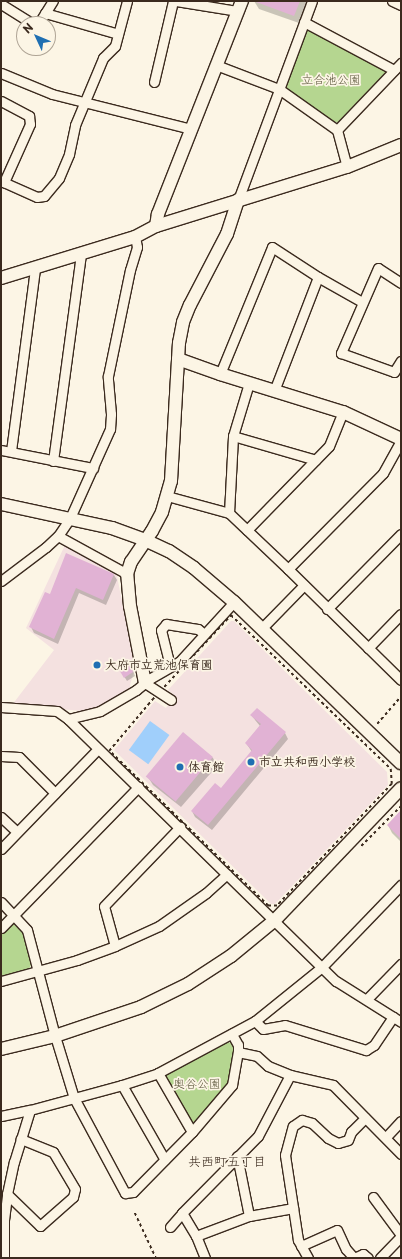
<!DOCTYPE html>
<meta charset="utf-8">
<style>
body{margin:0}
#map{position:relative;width:402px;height:1259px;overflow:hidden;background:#fcf5e5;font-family:"Playpen Sans","Klee One",sans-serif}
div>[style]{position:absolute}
.built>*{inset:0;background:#f4e1e0}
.green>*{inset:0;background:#b5d690}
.water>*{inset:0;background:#a0cffb;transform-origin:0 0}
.shadow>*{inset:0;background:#0003}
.building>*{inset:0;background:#e1b2d4;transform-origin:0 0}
.path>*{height:1.5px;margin-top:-0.75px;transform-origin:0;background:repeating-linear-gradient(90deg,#3b2a1e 0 3px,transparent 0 6px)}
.roads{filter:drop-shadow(1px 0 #3b2a1e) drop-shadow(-1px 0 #3b2a1e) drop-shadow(0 1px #3b2a1e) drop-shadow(0 -1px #3b2a1e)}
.street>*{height:9px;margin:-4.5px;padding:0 4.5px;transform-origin:4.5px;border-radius:4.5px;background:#fcf5e5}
.secondary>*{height:12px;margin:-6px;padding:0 6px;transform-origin:6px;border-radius:6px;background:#fcf5e5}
.dots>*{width:11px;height:11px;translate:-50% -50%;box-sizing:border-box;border:2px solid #fcf5e5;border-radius:50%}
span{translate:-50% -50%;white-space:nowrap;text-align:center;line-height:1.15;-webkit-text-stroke:3.5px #fcf5e5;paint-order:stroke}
.park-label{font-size:12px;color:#5a553a}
.poi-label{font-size:12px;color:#3b2a1e;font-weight:700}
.left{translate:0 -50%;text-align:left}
.neighbourhood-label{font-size:13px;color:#3b2a1e}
.frame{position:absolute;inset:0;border:2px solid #3b2a1e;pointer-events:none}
.north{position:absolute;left:16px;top:16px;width:40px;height:40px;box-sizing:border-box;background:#fcf5e5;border:1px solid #afa495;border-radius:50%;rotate:314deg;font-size:11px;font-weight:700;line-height:16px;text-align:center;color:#3b2a1e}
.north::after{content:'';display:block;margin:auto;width:14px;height:18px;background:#1f6fb2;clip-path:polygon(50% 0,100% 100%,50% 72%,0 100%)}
</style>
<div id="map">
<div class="built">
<i style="clip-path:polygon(65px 545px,114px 571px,117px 576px,135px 668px,130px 685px,131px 688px,96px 708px,83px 711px,12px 705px,54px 650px,26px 628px)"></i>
<i style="clip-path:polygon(231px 621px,234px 621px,387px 772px,388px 785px,275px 904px,271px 904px,114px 750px,155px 701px,166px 708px,174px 695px,168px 690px)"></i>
</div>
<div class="green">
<i style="clip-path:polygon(309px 29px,385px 70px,385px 73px,338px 122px,333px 123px,287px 90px,286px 85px,306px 31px)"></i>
<i style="clip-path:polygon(12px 923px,24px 933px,31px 965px,29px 969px,1px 976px,1px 935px)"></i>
<i style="clip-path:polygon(227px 1042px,231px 1043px,234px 1049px,228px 1085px,194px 1122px,191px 1122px,165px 1076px,167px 1072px)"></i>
</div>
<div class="water">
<i style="left:150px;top:721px;width:24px;height:36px;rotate:36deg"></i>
</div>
<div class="shadow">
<i style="clip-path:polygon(254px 1px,307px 1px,299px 23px,259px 9px)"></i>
<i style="clip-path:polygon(114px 575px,117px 580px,106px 605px,79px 593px,58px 644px,34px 633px,31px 627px,50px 595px)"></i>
<i style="clip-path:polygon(130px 663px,135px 676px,127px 681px,119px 668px)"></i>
<i style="clip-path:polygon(251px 715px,285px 733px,288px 739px,212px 830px,195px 817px,192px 811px,221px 789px,252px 752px,246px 743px,260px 726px)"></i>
<i style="clip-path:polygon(183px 734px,213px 758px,217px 766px,181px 807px,153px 785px,148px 777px)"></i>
<i style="clip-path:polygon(401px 812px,401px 842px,392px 833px,388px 825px)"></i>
</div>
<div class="building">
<i style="clip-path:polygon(253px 1px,300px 1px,294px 16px)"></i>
<i style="clip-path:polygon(66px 553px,114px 574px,103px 600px,76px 588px,54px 639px,29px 627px,45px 592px,50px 594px)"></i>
<i style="clip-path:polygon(130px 662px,133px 672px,124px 678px,118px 668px)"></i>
<i style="clip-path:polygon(257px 708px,286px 732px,208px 825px,191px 811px,215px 783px,221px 788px,252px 750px,245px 743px,261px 724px,250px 715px)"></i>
<i style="left:183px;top:732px;width:39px;height:58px;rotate:40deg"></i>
<i style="clip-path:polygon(401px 810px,401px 839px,387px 825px)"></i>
</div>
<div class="path">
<i style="left:231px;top:615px;width:222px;rotate:43.9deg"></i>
<i style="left:391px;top:769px;width:15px;rotate:86deg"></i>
<i style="left:392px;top:784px;width:168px;rotate:133.3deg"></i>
<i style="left:277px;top:906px;width:9px;rotate:180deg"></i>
<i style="left:268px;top:906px;width:222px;rotate:-135.7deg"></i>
<i style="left:109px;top:751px;width:67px;rotate:-49.9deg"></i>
<i style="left:152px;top:700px;width:116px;rotate:-47.1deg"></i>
<i style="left:377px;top:724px;width:37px;rotate:-49deg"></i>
<i style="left:361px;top:846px;width:57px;rotate:-45deg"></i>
<i style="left:135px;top:1213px;width:50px;rotate:65deg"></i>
</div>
<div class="roads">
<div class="street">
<i style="left:176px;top:1px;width:63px;rotate:9.2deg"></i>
<i style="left:392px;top:1px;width:10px;rotate:24deg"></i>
<i style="left:1px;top:4px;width:38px;rotate:32deg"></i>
<i style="left:45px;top:13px;width:76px;rotate:16deg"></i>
<i style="left:304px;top:22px;width:102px;rotate:28.1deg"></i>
<i style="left:33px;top:24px;width:6px;rotate:-9deg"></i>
<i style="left:39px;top:23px;width:26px;rotate:-58deg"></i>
<i style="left:216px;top:65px;width:67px;rotate:20.9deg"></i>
<i style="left:279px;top:89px;width:71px;rotate:35.3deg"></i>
<i style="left:337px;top:130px;width:38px;rotate:75deg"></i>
<i style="left:1px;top:73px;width:55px;rotate:22.4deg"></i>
<i style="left:52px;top:94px;width:143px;rotate:14.1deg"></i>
<i style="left:154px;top:82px;width:83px;rotate:-76.8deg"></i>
<i style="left:1px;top:101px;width:32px;rotate:28deg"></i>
<i style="left:29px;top:116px;width:8px;rotate:83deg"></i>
<i style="left:30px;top:124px;width:64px;rotate:114.1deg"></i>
<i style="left:337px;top:130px;width:93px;rotate:-46.3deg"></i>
<i style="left:1px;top:181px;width:39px;rotate:24deg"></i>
<i style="left:37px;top:197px;width:7px;rotate:-8deg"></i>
<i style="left:44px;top:196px;width:23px;rotate:-50deg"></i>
<i style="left:59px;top:178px;width:26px;rotate:-67deg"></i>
<i style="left:69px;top:154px;width:30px;rotate:-78deg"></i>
<i style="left:75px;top:125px;width:73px;rotate:-67.3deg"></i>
<i style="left:103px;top:58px;width:17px;rotate:-45deg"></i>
<i style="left:115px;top:46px;width:47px;rotate:-75.1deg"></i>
<i style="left:238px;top:200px;width:212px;rotate:-69.6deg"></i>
<i style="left:401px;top:283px;width:27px;rotate:-147deg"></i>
<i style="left:378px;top:268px;width:93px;rotate:113.5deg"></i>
<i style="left:341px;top:353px;width:56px;rotate:19.7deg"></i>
<i style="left:394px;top:372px;width:13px;rotate:-58deg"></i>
<i style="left:220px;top:374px;width:137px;rotate:-67.7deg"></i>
<i style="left:272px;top:247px;width:55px;rotate:33.1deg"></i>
<i style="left:274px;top:391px;width:122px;rotate:-68.9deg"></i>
<i style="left:318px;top:277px;width:51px;rotate:29.6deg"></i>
<i style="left:233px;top:436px;width:86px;rotate:16.1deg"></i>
<i style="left:1px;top:450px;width:94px;rotate:11.1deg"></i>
<i style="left:11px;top:451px;width:185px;rotate:-82.5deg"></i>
<i style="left:53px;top:461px;width:209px;rotate:-82.3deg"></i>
<i style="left:167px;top:496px;width:64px;rotate:15.3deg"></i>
<i style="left:229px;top:513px;width:81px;rotate:43.5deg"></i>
<i style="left:288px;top:569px;width:135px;rotate:-45.3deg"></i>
<i style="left:383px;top:473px;width:38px;rotate:-61deg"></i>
<i style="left:229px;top:513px;width:77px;rotate:-87deg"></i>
<i style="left:233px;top:436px;width:55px;rotate:-73.2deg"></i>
<i style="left:247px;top:530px;width:117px;rotate:-45.7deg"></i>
<i style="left:329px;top:446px;width:37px;rotate:-68deg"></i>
<i style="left:58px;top:536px;width:79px;rotate:28.8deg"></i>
<i style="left:288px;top:569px;width:158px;rotate:44.5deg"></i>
<i style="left:1px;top:581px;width:56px;rotate:-37.1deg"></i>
<i style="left:46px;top:547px;width:16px;rotate:-43deg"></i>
<i style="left:58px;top:536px;width:22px;rotate:-56deg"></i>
<i style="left:70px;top:518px;width:98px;rotate:-65.8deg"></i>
<i style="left:110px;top:429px;width:15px;rotate:-86deg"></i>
<i style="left:111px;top:414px;width:38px;rotate:-95deg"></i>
<i style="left:108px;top:376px;width:108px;rotate:-78.3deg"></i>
<i style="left:130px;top:270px;width:24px;rotate:-73deg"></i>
<i style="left:137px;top:247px;width:10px;rotate:-101deg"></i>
<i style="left:327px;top:609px;width:105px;rotate:-45.4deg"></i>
<i style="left:262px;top:628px;width:60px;rotate:-45.7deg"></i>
<i style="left:368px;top:648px;width:47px;rotate:-45.9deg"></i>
<i style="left:170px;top:666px;width:37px;rotate:-104deg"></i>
<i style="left:161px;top:630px;width:8px;rotate:-50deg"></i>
<i style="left:166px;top:624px;width:32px;rotate:9deg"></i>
<i style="left:198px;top:629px;width:8px;rotate:40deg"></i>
<i style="left:145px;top:683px;width:31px;rotate:33deg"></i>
<i style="left:1px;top:707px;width:56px;rotate:4.1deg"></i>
<i style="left:57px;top:711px;width:14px;rotate:36deg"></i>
<i style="left:68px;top:719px;width:33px;rotate:-14deg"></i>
<i style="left:100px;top:711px;width:42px;rotate:-30.3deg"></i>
<i style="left:136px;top:690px;width:19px;rotate:-39deg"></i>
<i style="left:151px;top:678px;width:32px;rotate:-30deg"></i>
<i style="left:179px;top:662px;width:81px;rotate:-47.5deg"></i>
<i style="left:68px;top:719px;width:375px;rotate:44.4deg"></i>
<i style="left:336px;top:981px;width:77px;rotate:32.2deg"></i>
<i style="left:1px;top:756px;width:18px;rotate:3deg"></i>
<i style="left:19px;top:757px;width:51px;rotate:45deg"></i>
<i style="left:1px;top:817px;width:22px;rotate:43deg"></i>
<i style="left:1px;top:849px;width:139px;rotate:-45.9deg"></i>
<i style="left:1px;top:902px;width:38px;rotate:47deg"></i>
<i style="left:27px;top:930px;width:110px;rotate:75.2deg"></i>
<i style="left:55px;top:1036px;width:65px;rotate:73deg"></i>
<i style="left:74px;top:1098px;width:108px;rotate:61.8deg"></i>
<i style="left:125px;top:1193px;width:8px;rotate:-7deg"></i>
<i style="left:133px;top:1192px;width:84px;rotate:-45.5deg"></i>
<i style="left:192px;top:1132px;width:62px;rotate:-49.6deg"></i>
<i style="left:232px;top:1085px;width:34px;rotate:-80deg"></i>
<i style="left:238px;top:1052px;width:7px;rotate:-90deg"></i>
<i style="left:238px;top:1045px;width:13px;rotate:-119deg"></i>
<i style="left:1px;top:928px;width:197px;rotate:-45.8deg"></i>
<i style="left:115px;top:946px;width:41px;rotate:-105.4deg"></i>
<i style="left:104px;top:906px;width:110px;rotate:-46.1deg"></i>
<i style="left:1px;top:981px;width:79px;rotate:-15.4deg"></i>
<i style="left:77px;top:960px;width:40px;rotate:-20.2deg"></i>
<i style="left:115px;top:946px;width:48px;rotate:-24.4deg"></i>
<i style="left:159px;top:926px;width:57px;rotate:-35.1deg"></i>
<i style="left:206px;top:893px;width:28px;rotate:-42deg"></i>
<i style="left:367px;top:999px;width:49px;rotate:-45.8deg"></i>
<i style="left:255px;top:1021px;width:11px;rotate:45deg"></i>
<i style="left:263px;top:1029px;width:22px;rotate:-10deg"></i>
<i style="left:285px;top:1025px;width:85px;rotate:17.2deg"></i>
<i style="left:366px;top:1050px;width:9px;rotate:-32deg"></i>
<i style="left:374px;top:1045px;width:34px;rotate:-56deg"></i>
<i style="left:238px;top:1052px;width:19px;rotate:12deg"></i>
<i style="left:257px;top:1056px;width:15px;rotate:42deg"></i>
<i style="left:268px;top:1066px;width:24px;rotate:22deg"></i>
<i style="left:290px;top:1075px;width:44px;rotate:13.1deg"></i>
<i style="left:333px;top:1085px;width:97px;rotate:45.4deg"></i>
<i style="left:158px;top:1073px;width:68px;rotate:60deg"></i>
<i style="left:122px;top:1085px;width:86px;rotate:60.2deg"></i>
<i style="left:1px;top:1116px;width:30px;rotate:-12deg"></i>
<i style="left:30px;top:1110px;width:95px;rotate:-15.2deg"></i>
<i style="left:122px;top:1085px;width:38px;rotate:-18deg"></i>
<i style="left:158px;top:1073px;width:110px;rotate:-28.2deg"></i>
<i style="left:255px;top:1021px;width:86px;rotate:-38.9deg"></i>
<i style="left:322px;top:967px;width:114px;rotate:-46.1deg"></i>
<i style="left:386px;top:1137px;width:22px;rotate:-47deg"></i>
<i style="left:7px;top:1194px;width:46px;rotate:44.1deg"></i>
<i style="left:40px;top:1226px;width:44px;rotate:-41.3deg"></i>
<i style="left:73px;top:1197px;width:8px;rotate:-76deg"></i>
<i style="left:75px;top:1189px;width:43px;rotate:-120.7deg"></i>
<i style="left:53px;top:1152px;width:35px;rotate:-158deg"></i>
<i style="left:373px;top:1197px;width:47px;rotate:53.6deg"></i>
<i style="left:249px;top:1216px;width:45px;rotate:-10.3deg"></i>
<i style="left:170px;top:1227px;width:18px;rotate:-49deg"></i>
<i style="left:196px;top:1236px;width:57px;rotate:-20.7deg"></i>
<i style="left:249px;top:1216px;width:61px;rotate:-101.3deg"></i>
<i style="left:301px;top:1246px;width:39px;rotate:-24deg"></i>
<i style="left:337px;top:1230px;width:21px;rotate:65deg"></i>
<i style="left:346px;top:1249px;width:12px;rotate:48deg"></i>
<i style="left:354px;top:1258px;width:10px;rotate:-24deg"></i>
<i style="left:363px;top:1254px;width:6px;rotate:39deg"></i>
<i style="left:4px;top:1258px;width:38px;rotate:-90deg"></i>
<i style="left:4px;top:1220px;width:26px;rotate:-83deg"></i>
<i style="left:7px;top:1194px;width:33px;rotate:-78deg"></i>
<i style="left:14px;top:1162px;width:54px;rotate:-72.9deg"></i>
<i style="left:205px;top:1258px;width:24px;rotate:-112deg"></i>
<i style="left:196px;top:1236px;width:27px;rotate:-121deg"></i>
<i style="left:182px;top:1213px;width:108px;rotate:-45.4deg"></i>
<i style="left:258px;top:1136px;width:69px;rotate:-62.3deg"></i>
<i style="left:308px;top:1258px;width:21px;rotate:-119deg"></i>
<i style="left:298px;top:1240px;width:86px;rotate:-98.7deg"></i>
<i style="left:285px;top:1155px;width:30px;rotate:-75deg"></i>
<i style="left:293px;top:1126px;width:11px;rotate:-34deg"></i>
<i style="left:302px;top:1120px;width:10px;rotate:17deg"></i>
<i style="left:312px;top:1123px;width:22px;rotate:43deg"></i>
<i style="left:328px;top:1138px;width:11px;rotate:27deg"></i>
<i style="left:338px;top:1143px;width:10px;rotate:-17deg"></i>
<i style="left:348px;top:1140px;width:9px;rotate:-69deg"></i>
<i style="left:351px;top:1132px;width:20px;rotate:-45deg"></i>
<i style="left:380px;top:1258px;width:30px;rotate:-46deg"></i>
</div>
<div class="secondary">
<i style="left:156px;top:226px;width:12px;rotate:-81deg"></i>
<i style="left:158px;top:214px;width:229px;rotate:-68.5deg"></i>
<i style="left:1px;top:278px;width:140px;rotate:-17deg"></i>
<i style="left:135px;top:237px;width:24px;rotate:-28deg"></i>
<i style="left:156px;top:226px;width:200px;rotate:-17.2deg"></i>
<i style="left:347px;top:167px;width:58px;rotate:-22.2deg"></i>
<i style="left:178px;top:359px;width:45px;rotate:19.7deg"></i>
<i style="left:220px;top:374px;width:129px;rotate:17.2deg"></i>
<i style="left:343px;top:412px;width:64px;rotate:25deg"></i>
<i style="left:1px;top:504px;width:114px;rotate:12.2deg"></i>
<i style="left:112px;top:528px;width:35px;rotate:20deg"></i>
<i style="left:145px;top:540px;width:26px;rotate:25deg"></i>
<i style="left:169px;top:551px;width:30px;rotate:34deg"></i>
<i style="left:194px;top:568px;width:52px;rotate:40.4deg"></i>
<i style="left:234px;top:602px;width:232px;rotate:44deg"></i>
<i style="left:145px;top:683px;width:78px;rotate:-101deg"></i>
<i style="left:130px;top:606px;width:32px;rotate:-95deg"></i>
<i style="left:127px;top:574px;width:13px;rotate:-72deg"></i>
<i style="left:131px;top:562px;width:37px;rotate:-56deg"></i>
<i style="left:152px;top:531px;width:21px;rotate:-62deg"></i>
<i style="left:162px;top:512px;width:32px;rotate:-74deg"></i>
<i style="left:171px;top:481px;width:138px;rotate:-86.7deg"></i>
<i style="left:179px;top:343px;width:21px;rotate:-79deg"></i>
<i style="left:183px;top:322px;width:18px;rotate:-68deg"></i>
<i style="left:190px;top:305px;width:80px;rotate:-62.5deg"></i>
<i style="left:227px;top:234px;width:36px;rotate:-72deg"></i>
<i style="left:1px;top:1049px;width:56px;rotate:-13.5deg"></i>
<i style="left:55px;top:1036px;width:91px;rotate:-18.6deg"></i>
<i style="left:141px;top:1007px;width:52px;rotate:-26.1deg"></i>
<i style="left:188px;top:984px;width:51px;rotate:-33.1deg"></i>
<i style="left:231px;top:956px;width:57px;rotate:-39.3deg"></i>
<i style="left:275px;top:920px;width:182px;rotate:-46.3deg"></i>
</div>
</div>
<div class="dots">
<i style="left:97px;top:665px;background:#1f6fb2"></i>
<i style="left:251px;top:762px;background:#1f6fb2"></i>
<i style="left:180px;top:767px;background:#1f6fb2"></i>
</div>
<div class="park-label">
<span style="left:331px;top:80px">立合池公園</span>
<span style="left:197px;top:1084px">奥谷公園</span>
</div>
<div class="poi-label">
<span class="left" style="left:105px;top:665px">大府市立荒池保育園</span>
<span class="left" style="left:259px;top:762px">市立共和西小学校</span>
<span class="left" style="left:188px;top:767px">体育館</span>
</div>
<div class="neighbourhood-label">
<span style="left:227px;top:1161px">共西町五丁目</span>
</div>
<div class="frame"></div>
<div class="north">N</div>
</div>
